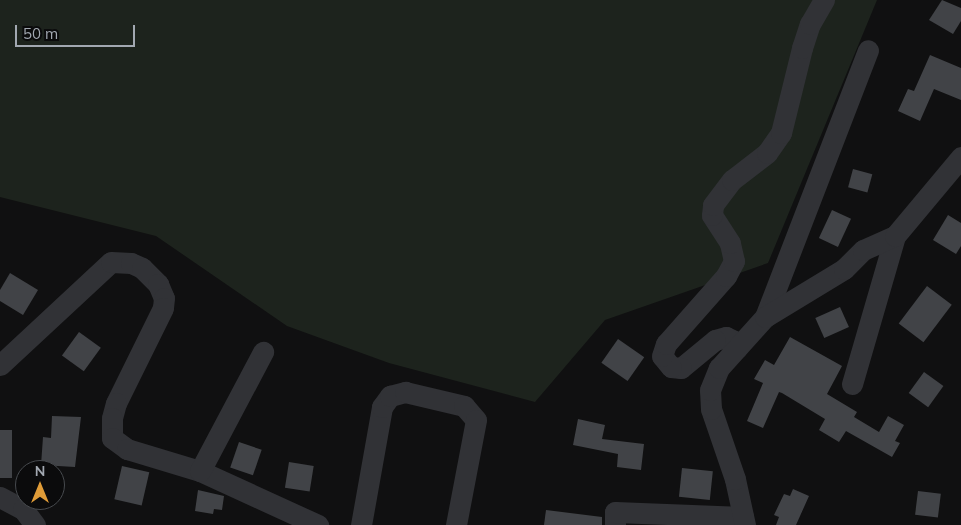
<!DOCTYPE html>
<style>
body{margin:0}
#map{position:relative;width:961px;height:525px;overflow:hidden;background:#101011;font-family:Mulish,sans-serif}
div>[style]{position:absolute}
.green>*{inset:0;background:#1d231d}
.building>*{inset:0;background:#414347;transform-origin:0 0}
.minor>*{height:21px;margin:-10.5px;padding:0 10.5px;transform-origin:10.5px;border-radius:10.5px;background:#313236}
span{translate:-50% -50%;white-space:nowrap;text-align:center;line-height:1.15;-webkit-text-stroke:4px #0b0b0c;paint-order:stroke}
.north{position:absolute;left:15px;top:460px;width:50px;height:50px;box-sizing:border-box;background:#0b0b0c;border:1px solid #474a4e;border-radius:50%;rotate:0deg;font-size:14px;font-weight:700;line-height:20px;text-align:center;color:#a2a8b1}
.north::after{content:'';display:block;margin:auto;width:18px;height:22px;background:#e09c38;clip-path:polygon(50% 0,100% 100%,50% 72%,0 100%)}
.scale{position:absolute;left:15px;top:25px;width:120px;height:22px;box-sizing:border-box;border:2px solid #a2a8b1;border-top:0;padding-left:6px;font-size:15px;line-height:18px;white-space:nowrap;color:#a2a8b1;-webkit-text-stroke:4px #0b0b0c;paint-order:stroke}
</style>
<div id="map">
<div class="green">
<i style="clip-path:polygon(0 0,877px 0,768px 263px,605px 320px,535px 402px,389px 363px,287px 326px,156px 236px,0 197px)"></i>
</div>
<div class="building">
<i style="clip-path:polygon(942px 0,961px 8px,961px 21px,953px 34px,929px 20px)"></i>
<i style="clip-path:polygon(930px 55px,961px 68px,961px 100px,934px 89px,920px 121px,898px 111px,908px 89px,914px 91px)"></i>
<i style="left:853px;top:169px;width:20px;height:19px;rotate:15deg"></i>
<i style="left:832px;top:210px;width:21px;height:31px;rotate:25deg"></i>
<i style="clip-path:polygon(948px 215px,961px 223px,961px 246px,956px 254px,933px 240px)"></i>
<i style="clip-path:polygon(10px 273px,38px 290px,23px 315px,0 301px,0 290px)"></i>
<i style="left:927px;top:286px;width:31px;height:47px;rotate:37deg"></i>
<i style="left:840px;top:307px;width:22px;height:27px;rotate:66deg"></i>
<i style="left:79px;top:332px;width:27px;height:29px;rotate:36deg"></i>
<i style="clip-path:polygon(790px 337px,842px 366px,827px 394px,857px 412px,854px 417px,879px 432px,888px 416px,904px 425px,895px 441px,900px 443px,892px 457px,846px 431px,839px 442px,819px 430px,825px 419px,782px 393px,779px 392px,763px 428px,747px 421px,763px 383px,754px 379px,765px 360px,774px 365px)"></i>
<i style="left:618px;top:339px;width:32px;height:29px;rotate:35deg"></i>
<i style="left:924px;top:372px;width:24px;height:26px;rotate:36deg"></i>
<i style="clip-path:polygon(52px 416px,81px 417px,75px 467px,41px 465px,43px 437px,51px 438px)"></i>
<i style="clip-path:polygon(578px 419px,605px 425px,602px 439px,644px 444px,641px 470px,617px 467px,618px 454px,573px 445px)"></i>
<i style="left:0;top:430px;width:12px;height:48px"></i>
<i style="left:239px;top:442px;width:24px;height:27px;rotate:19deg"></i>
<i style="left:289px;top:462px;width:25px;height:26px;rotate:9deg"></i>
<i style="left:122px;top:466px;width:28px;height:34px;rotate:13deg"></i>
<i style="left:682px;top:468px;width:31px;height:29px;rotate:6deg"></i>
<i style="clip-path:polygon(793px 489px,809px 496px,796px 525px,776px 525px,779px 517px,774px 515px,784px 494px,790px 496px)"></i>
<i style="clip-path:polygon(198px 490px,224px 496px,222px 510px,214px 509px,213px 514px,195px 511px)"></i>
<i style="left:918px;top:491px;width:23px;height:24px;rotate:7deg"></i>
<i style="clip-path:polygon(546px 510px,602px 517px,602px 525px,544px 525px)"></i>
</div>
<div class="minor">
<i style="left:765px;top:317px;width:286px;rotate:-68.9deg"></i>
<i style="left:737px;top:348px;width:8px;rotate:-113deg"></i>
<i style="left:734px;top:341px;width:9px;rotate:-153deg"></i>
<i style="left:726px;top:337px;width:11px;rotate:165deg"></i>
<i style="left:715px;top:340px;width:44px;rotate:140.5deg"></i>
<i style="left:681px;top:368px;width:10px;rotate:-174deg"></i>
<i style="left:671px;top:367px;width:14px;rotate:-129deg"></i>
<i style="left:662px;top:356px;width:13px;rotate:-72deg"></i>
<i style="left:666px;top:344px;width:91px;rotate:-48.6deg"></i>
<i style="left:726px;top:276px;width:17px;rotate:-62deg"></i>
<i style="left:734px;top:261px;width:18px;rotate:-103deg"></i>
<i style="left:730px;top:243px;width:33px;rotate:-123deg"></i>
<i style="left:712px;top:215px;width:10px;rotate:-84deg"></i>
<i style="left:713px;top:205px;width:31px;rotate:-53deg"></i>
<i style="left:732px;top:180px;width:44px;rotate:-37.6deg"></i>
<i style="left:767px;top:153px;width:24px;rotate:-55deg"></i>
<i style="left:781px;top:133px;width:88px;rotate:-76.1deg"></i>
<i style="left:802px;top:48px;width:25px;rotate:-72deg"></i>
<i style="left:810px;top:24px;width:28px;rotate:-60deg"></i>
<i style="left:0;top:365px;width:151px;rotate:-42.9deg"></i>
<i style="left:111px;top:262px;width:20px;rotate:3deg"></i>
<i style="left:131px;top:263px;width:12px;rotate:24deg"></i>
<i style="left:142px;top:268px;width:23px;rotate:45deg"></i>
<i style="left:158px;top:284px;width:15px;rotate:67deg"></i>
<i style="left:164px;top:298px;width:10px;rotate:96deg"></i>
<i style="left:163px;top:308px;width:106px;rotate:116.3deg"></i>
<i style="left:116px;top:403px;width:16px;rotate:105deg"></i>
<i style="left:112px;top:418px;width:20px;rotate:90deg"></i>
<i style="left:112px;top:438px;width:19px;rotate:36deg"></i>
<i style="left:127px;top:449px;width:76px;rotate:16.8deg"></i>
<i style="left:200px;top:471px;width:130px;rotate:24.6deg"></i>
<i style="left:852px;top:384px;width:154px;rotate:-73.8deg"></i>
<i style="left:200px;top:471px;width:135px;rotate:-62.1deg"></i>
<i style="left:0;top:497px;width:26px;rotate:28deg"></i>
<i style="left:23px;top:509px;width:20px;rotate:53deg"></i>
<i style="left:361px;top:525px;width:120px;rotate:-79.9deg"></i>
<i style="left:382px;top:407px;width:14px;rotate:-54deg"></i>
<i style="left:390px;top:396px;width:16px;rotate:-15deg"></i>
<i style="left:405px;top:392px;width:61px;rotate:13.3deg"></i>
<i style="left:464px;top:406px;width:18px;rotate:49deg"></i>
<i style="left:476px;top:420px;width:107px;rotate:100.8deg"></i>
<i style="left:615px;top:525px;width:13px;rotate:-90deg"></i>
<i style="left:615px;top:512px;width:128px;rotate:2.2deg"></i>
<i style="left:745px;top:525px;width:47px;rotate:-102.3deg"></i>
<i style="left:735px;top:479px;width:74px;rotate:-108.9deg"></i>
<i style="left:711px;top:409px;width:19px;rotate:-93deg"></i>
<i style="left:710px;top:390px;width:24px;rotate:-68deg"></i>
<i style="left:719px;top:368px;width:69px;rotate:-48deg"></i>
<i style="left:765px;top:317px;width:92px;rotate:-31.3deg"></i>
<i style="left:844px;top:269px;width:27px;rotate:-45deg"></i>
<i style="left:863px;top:250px;width:35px;rotate:-24deg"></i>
<i style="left:895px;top:236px;width:103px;rotate:-50.1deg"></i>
</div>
<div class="north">N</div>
<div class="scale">50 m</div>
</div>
